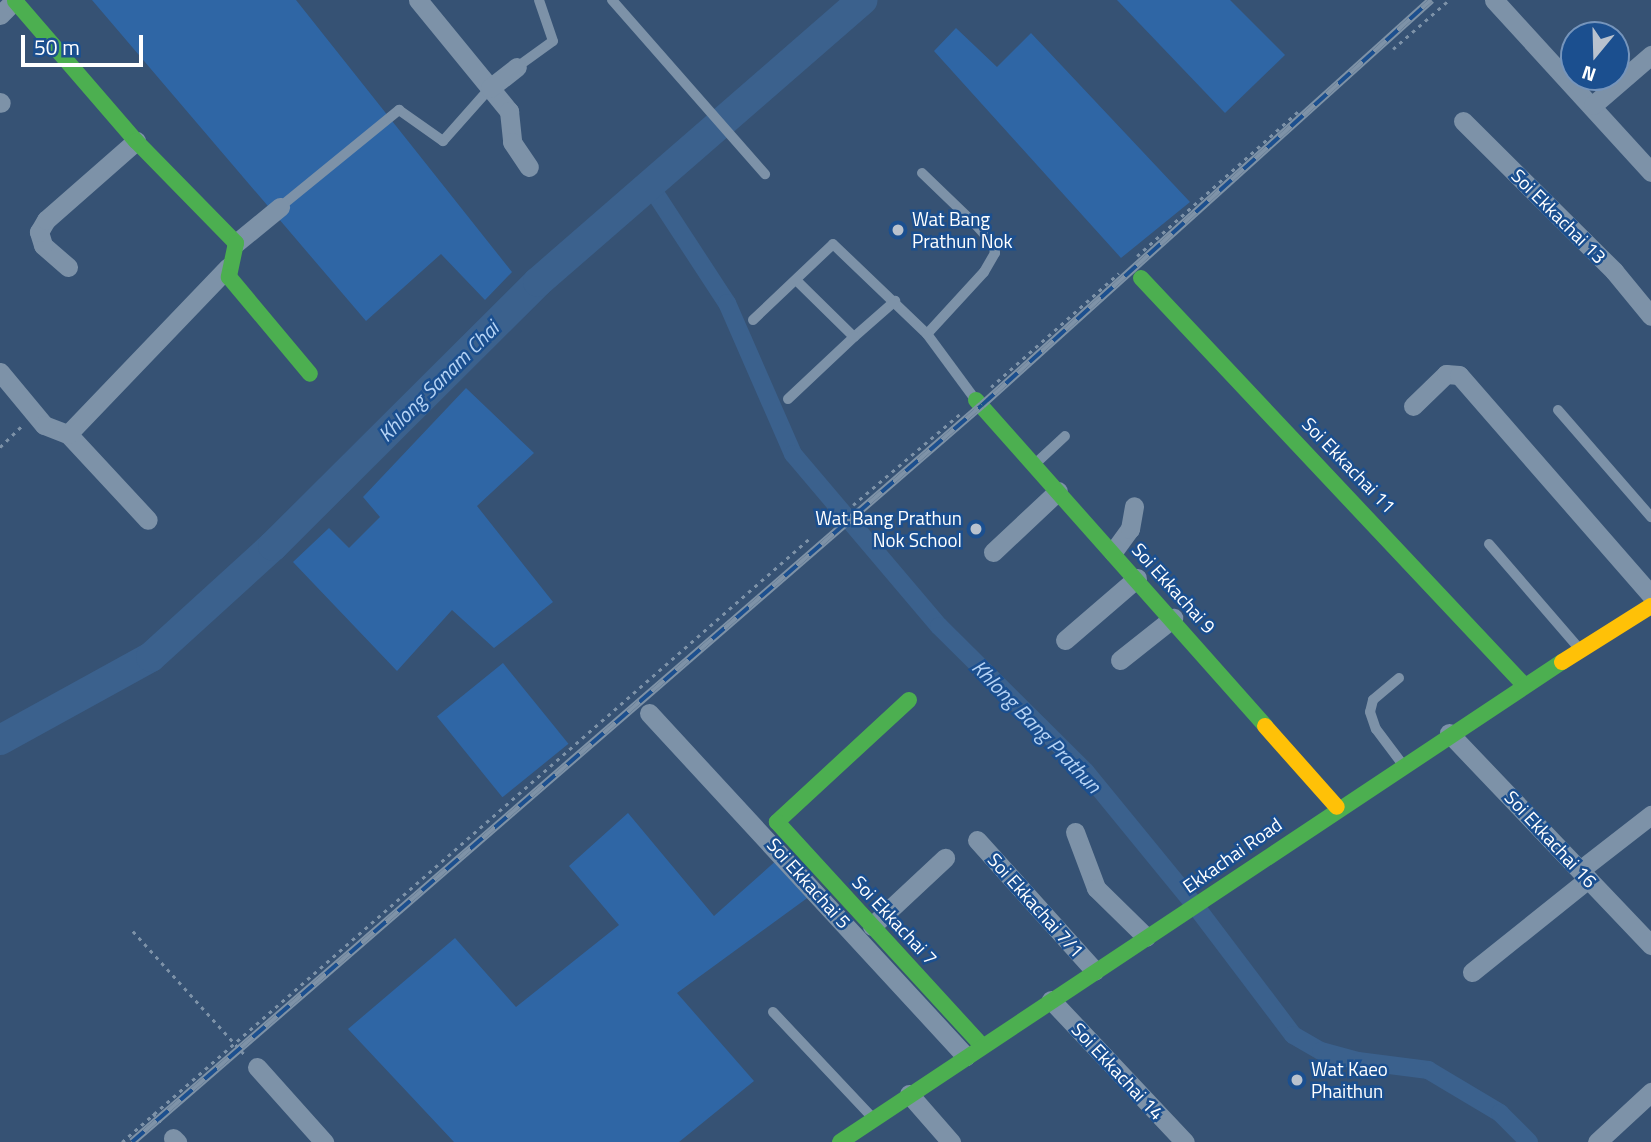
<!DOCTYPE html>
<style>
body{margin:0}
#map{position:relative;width:1651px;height:1142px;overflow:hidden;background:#365274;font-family:"Titillium Web",sans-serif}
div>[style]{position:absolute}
.green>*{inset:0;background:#2f66a5;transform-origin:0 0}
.canal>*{height:18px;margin:-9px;padding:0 9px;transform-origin:9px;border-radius:9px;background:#3b618d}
.river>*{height:30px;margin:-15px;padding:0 15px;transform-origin:15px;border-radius:15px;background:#3b618d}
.path>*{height:2.5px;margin-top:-1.25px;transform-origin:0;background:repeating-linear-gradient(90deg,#7d92a8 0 3.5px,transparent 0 8.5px)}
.lane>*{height:10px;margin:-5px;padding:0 5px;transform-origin:5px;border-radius:5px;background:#7d92a8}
.street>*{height:19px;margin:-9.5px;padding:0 9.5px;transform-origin:9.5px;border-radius:9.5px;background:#7d92a8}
.fast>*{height:16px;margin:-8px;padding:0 8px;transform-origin:8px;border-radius:8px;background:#4caf50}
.slow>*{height:16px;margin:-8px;padding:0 8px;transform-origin:8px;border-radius:8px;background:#ffc107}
.rail>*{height:8px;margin-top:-4px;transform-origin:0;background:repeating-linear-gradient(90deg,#1b4f8f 0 16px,#7e92a7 0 32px);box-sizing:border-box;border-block:2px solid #7e92a7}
.dots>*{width:19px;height:19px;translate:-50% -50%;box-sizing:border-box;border:4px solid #1b4f8f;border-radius:50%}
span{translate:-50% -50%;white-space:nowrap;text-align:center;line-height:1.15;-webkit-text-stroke:5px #1b4f8f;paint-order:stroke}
.street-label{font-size:19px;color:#fff}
.poi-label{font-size:19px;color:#fff}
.left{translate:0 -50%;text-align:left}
.right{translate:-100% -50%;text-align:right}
.water-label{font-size:21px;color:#b5d3f5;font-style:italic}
.north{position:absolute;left:1560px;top:21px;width:70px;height:70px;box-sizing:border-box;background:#1b4f8f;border:2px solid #7695bc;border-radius:50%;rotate:199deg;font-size:19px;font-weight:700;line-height:28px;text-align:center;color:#fff}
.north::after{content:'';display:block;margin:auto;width:24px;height:32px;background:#b9c2ce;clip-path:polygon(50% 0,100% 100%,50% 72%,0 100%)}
.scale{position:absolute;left:21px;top:35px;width:122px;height:32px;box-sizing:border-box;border:4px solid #fff;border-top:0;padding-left:9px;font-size:21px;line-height:24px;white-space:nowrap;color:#fff;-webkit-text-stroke:5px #1b4f8f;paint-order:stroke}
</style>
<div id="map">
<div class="green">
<i style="clip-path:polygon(92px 0,296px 0,512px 272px,485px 300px,441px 254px,366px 321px)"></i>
<i style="clip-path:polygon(1117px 0,1230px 0,1285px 55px,1225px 113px)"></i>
<i style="clip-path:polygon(956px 28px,997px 67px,1031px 33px,1190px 202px,1121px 258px,934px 51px)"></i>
<i style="clip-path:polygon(466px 388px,534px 453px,477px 506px,553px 602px,494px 648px,452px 610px,397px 671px,293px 562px,329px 528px,349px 548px,380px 517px,363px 497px)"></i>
<i style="left:503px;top:663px;width:104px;height:85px;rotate:51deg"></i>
<i style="clip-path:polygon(628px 813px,714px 916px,779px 858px,810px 896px,677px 993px,754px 1081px,679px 1142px,454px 1142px,348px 1029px,455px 938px,516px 1007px,619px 925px,569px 866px)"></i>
</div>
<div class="canal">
<i style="left:651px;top:187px;width:139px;rotate:56.8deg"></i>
<i style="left:727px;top:303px;width:165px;rotate:66.4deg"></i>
<i style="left:793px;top:454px;width:226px;rotate:49.7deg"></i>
<i style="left:939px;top:626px;width:206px;rotate:44.8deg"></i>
<i style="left:1085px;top:771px;width:177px;rotate:50.7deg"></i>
<i style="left:1197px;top:908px;width:159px;rotate:52.9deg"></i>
<i style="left:1293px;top:1035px;width:32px;rotate:30deg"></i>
<i style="left:1321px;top:1051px;width:38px;rotate:15deg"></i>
<i style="left:1358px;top:1061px;width:71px;rotate:7.3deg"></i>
<i style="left:1428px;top:1070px;width:84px;rotate:30.8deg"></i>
<i style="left:1500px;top:1113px;width:41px;rotate:45deg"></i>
</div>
<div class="river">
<i style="left:0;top:740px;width:172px;rotate:-28.8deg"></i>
<i style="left:151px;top:657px;width:165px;rotate:-42.3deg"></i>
<i style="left:273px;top:546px;width:374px;rotate:-44.9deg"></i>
<i style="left:538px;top:282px;width:430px;rotate:-41deg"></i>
</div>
<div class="path">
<i style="left:1393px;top:49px;width:74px;rotate:-41.2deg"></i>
<i style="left:1137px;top:256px;width:219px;rotate:-41.9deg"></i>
<i style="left:991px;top:387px;width:171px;rotate:-41.7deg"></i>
<i style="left:0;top:447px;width:32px;rotate:-44deg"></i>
<i style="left:853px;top:505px;width:140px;rotate:-40.4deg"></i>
<i style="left:133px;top:931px;width:169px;rotate:47.9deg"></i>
<i style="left:153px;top:1113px;width:14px;rotate:51deg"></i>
<i style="left:122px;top:1142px;width:916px;rotate:-41.28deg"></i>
</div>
<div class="lane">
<i style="left:612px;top:0;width:232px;rotate:48.7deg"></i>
<i style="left:517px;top:67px;width:44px;rotate:-35.8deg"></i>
<i style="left:553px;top:41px;width:43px;rotate:-108.9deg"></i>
<i style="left:922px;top:173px;width:75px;rotate:43.9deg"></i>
<i style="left:976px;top:225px;width:25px;rotate:48deg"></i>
<i style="left:993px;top:244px;width:9px;rotate:77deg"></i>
<i style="left:995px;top:253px;width:22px;rotate:120deg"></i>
<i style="left:984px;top:272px;width:84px;rotate:132.6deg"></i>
<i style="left:280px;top:207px;width:154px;rotate:-39.2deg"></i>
<i style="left:399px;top:110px;width:54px;rotate:35.2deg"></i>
<i style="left:443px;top:141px;width:71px;rotate:-48.4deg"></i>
<i style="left:796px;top:280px;width:81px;rotate:44.5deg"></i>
<i style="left:854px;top:337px;width:55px;rotate:-41.3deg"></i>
<i style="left:753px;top:320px;width:110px;rotate:-43.5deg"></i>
<i style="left:833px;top:244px;width:130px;rotate:43.8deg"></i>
<i style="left:927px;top:334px;width:81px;rotate:53.6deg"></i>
<i style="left:788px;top:399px;width:91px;rotate:-43.2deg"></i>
<i style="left:1558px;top:410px;width:142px;rotate:49deg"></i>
<i style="left:1035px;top:464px;width:41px;rotate:-43deg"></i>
<i style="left:1489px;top:544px;width:136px;rotate:49.2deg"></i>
<i style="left:1399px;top:678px;width:34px;rotate:140deg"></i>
<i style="left:1373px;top:700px;width:12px;rotate:104deg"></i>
<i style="left:1370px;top:712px;width:18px;rotate:71deg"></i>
<i style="left:1376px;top:729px;width:40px;rotate:53deg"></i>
<i style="left:773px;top:1012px;width:143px;rotate:46.7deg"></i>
</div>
<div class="street">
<i style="left:418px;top:0;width:144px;rotate:50.7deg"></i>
<i style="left:509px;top:111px;width:31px;rotate:84deg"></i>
<i style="left:512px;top:142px;width:30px;rotate:56deg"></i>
<i style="left:1494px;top:0;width:233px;rotate:47.6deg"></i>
<i style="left:0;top:15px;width:21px;rotate:-45deg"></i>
<i style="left:490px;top:88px;width:34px;rotate:-38deg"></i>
<i style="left:0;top:102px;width:1px;rotate:45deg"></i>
<i style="left:1593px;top:105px;width:77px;rotate:-40.8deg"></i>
<i style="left:1463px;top:121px;width:213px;rotate:44.8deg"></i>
<i style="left:1614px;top:271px;width:58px;rotate:50.6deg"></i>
<i style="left:236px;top:243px;width:57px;rotate:-39.3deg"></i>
<i style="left:68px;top:267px;width:33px;rotate:-139deg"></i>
<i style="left:43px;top:245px;width:14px;rotate:-107deg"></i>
<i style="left:39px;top:232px;width:14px;rotate:-60deg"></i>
<i style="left:46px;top:220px;width:120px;rotate:-41.3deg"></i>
<i style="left:0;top:372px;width:69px;rotate:50.3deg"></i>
<i style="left:44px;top:425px;width:26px;rotate:21deg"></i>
<i style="left:68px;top:434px;width:117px;rotate:47.1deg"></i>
<i style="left:1413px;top:406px;width:46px;rotate:-44.1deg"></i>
<i style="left:1446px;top:374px;width:13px;rotate:4deg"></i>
<i style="left:1459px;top:375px;width:292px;rotate:48.9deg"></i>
<i style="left:68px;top:434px;width:231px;rotate:-46.2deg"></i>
<i style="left:993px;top:552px;width:89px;rotate:-43.2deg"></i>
<i style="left:1113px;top:552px;width:29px;rotate:-54deg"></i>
<i style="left:1130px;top:529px;width:23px;rotate:-80deg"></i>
<i style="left:1065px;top:640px;width:95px;rotate:-40.7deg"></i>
<i style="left:1120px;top:660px;width:68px;rotate:-38.4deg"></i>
<i style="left:649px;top:713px;width:467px;rotate:47.3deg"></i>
<i style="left:1449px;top:733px;width:293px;rotate:46.4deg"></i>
<i style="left:1075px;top:832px;width:60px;rotate:69.4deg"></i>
<i style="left:1096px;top:888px;width:70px;rotate:44.4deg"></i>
<i style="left:977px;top:840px;width:176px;rotate:48deg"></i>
<i style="left:1580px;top:870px;width:90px;rotate:-37.8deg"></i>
<i style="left:872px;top:926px;width:100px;rotate:-43deg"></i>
<i style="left:1472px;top:972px;width:149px;rotate:-38.7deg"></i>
<i style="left:1051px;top:1000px;width:195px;rotate:46.7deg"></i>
<i style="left:257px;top:1067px;width:101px;rotate:48.2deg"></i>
<i style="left:909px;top:1094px;width:64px;rotate:48.8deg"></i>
<i style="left:173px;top:1138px;width:6px;rotate:45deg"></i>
<i style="left:1597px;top:1142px;width:74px;rotate:-42.8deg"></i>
</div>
<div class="fast">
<i style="left:15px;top:1px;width:185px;rotate:49.2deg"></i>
<i style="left:136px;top:141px;width:143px;rotate:45.6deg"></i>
<i style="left:236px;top:243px;width:35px;rotate:102deg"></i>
<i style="left:229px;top:277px;width:126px;rotate:50.1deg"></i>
<i style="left:1141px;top:278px;width:559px;rotate:46.74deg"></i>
<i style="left:976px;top:400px;width:436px;rotate:48.4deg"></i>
<i style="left:909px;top:700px;width:180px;rotate:137.3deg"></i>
<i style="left:777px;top:822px;width:304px;rotate:47.5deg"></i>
<i style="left:840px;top:1142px;width:867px;rotate:-33.62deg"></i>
</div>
<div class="slow">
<i style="left:1562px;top:662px;width:105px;rotate:-32.2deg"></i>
<i style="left:1265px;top:726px;width:108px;rotate:48.4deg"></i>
</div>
<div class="rail">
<i style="left:132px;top:1142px;width:1125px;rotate:-40.93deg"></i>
<i style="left:982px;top:405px;width:605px;rotate:-42.05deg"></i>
</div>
<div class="dots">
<i style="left:898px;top:230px;background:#b9c2ce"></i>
<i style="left:976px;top:529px;background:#b9c2ce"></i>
<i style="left:1297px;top:1080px;background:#b9c2ce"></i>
</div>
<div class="street-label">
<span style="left:1559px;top:216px;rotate:45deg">Soi Ekkachai 13</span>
<span style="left:1349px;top:465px;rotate:46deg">Soi Ekkachai 11</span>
<span style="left:1174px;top:588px;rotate:48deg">Soi Ekkachai 9</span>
<span style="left:1551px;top:839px;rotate:47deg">Soi Ekkachai 16</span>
<span style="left:1232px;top:855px;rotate:-35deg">Ekkachai Road</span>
<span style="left:809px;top:883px;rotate:48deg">Soi Ekkachai 5</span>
<span style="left:1036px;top:905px;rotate:48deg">Soi Ekkachai 7/1</span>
<span style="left:895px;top:920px;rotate:47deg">Soi Ekkachai 7</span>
<span style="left:1118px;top:1071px;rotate:47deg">Soi Ekkachai 14</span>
</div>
<div class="poi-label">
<span class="left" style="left:912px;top:230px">Wat Bang<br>Prathun Nok</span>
<span class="right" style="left:962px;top:529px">Wat Bang Prathun<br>Nok School</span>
<span class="left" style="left:1311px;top:1080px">Wat Kaeo<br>Phaithun</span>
</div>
<div class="water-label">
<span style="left:438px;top:381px;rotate:-45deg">Khlong Sanam Chai</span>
<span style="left:1037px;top:726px;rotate:46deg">Khlong Bang Prathun</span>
</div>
<div class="north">N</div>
<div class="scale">50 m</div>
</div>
